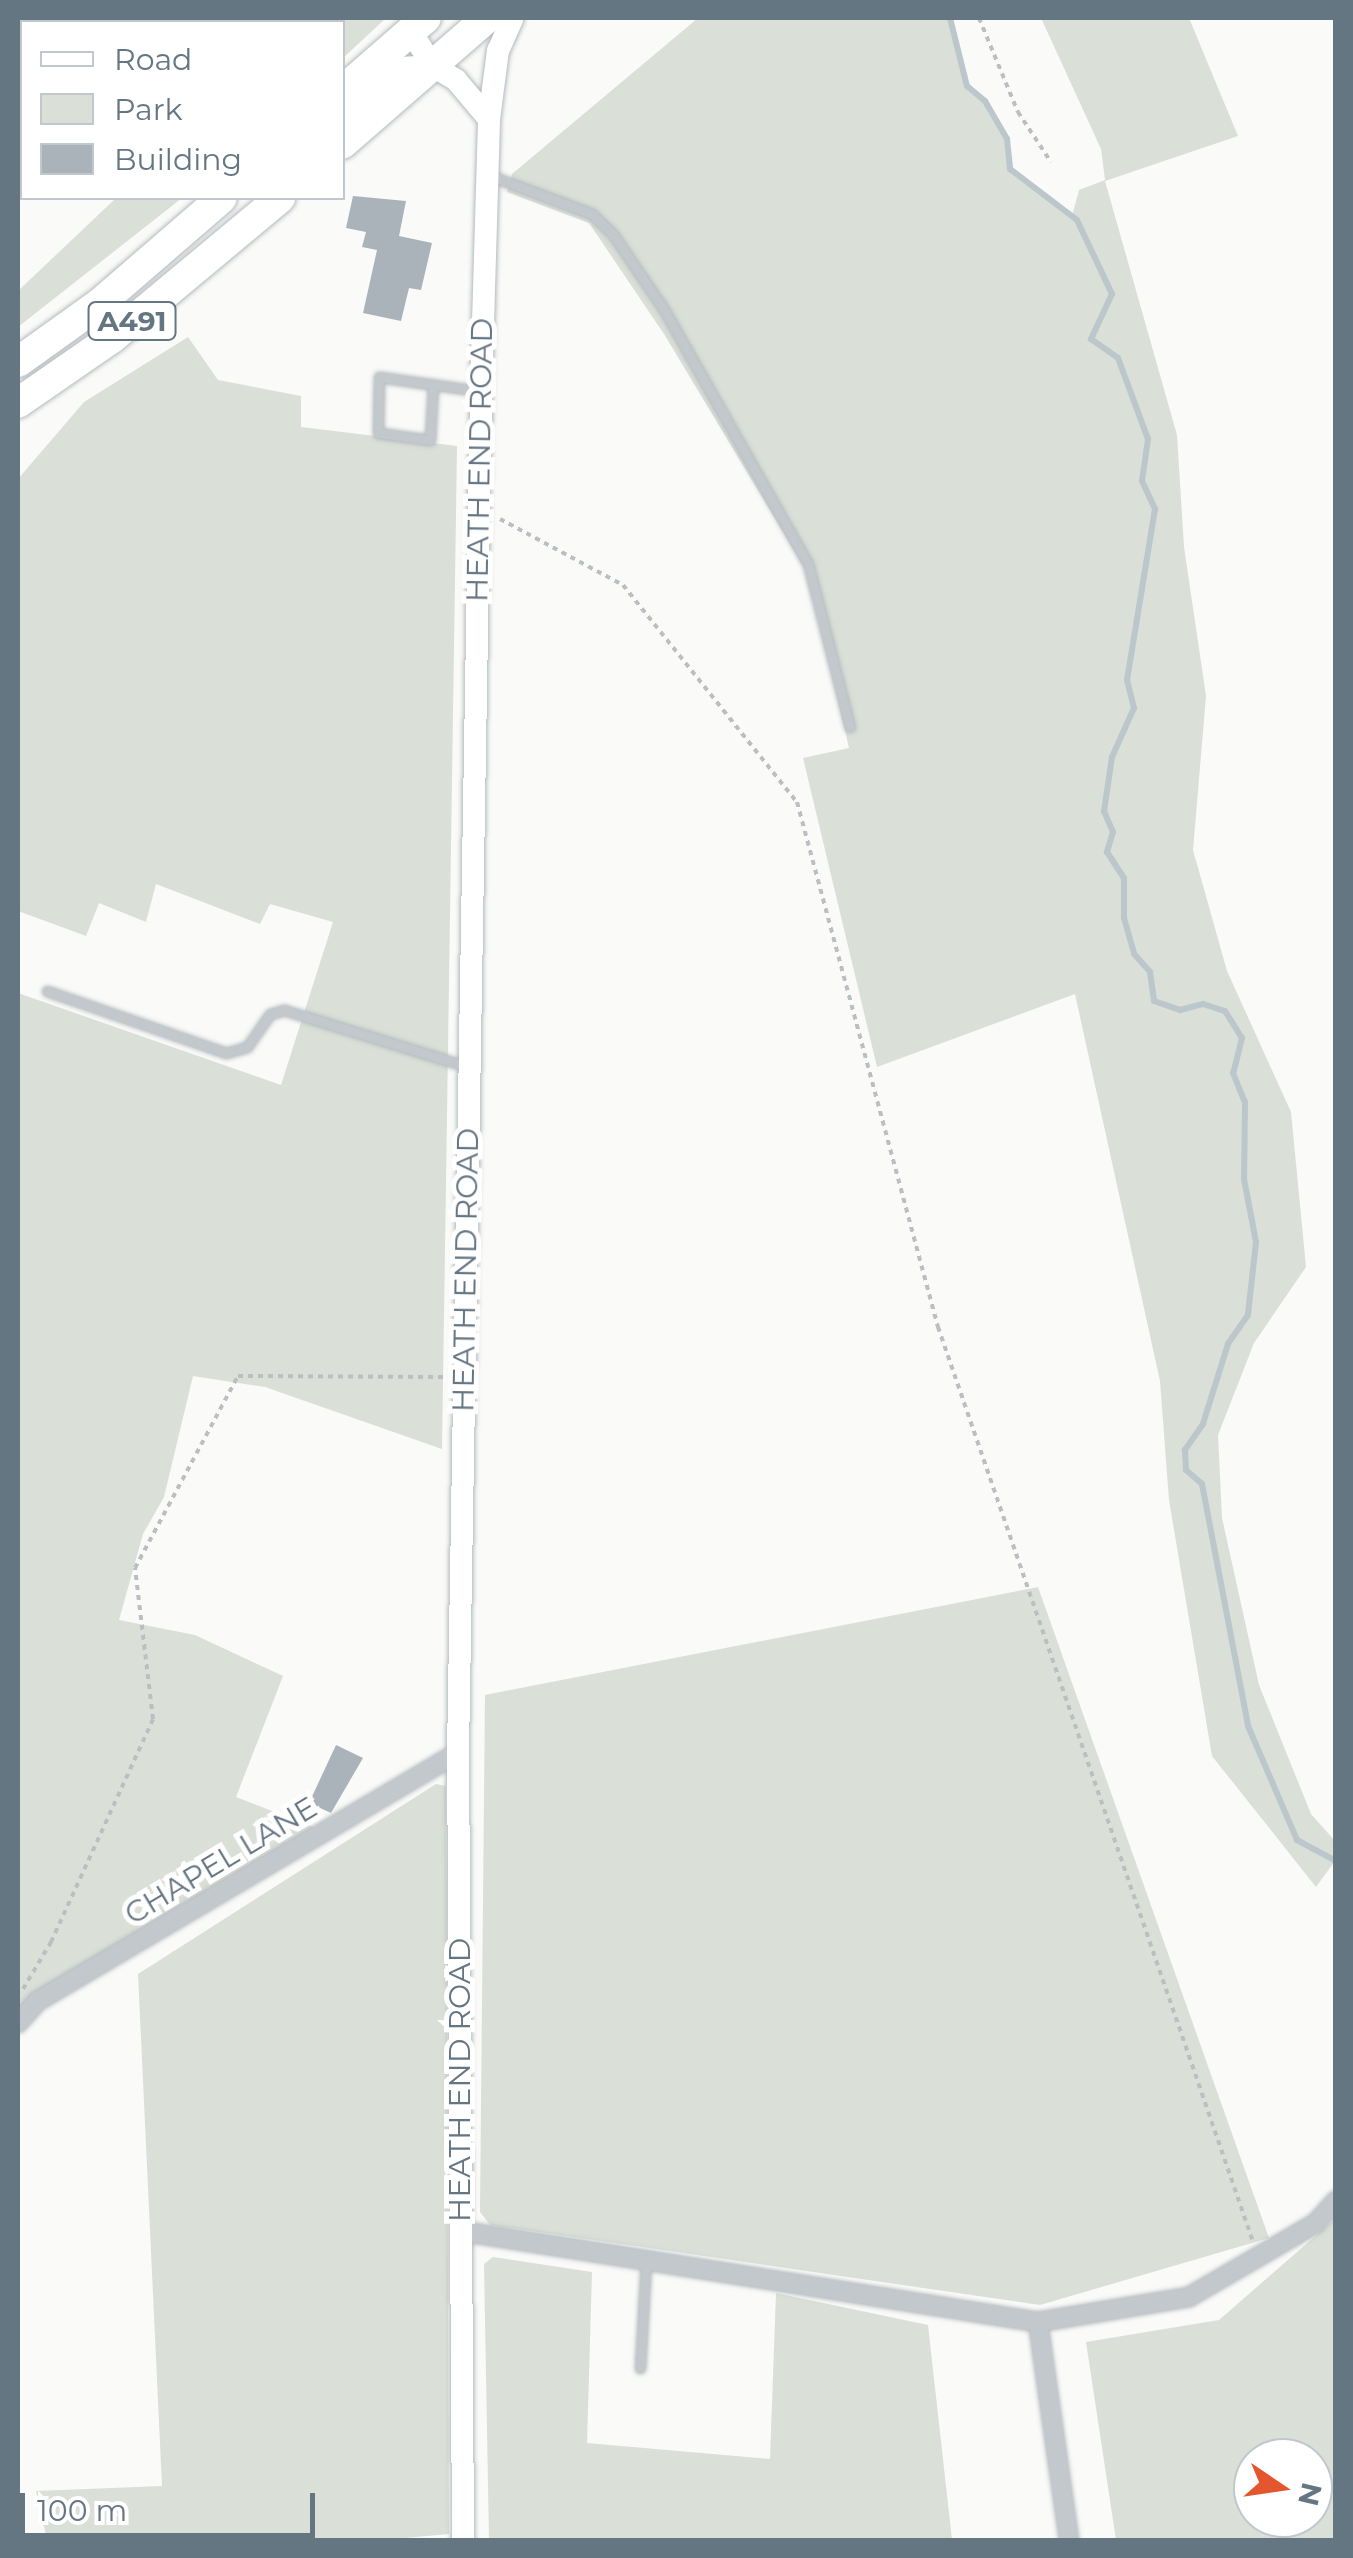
<!DOCTYPE html>
<style>
body{margin:0}
#map{position:relative;width:1353px;height:2558px;overflow:hidden;background:#fafaf8;font-family:Montserrat,sans-serif}
div>[style]{position:absolute}
.green>*{inset:0;background:#dadfd7}
.stream>*{height:6px;margin:-3px;padding:0 3px;transform-origin:3px;border-radius:3px;background:#bbc7cb}
.building>*{inset:0;background:#aab3b9}
.path>*{height:4px;margin-top:-2px;transform-origin:0;background:repeating-linear-gradient(90deg,#bbbfc2 0 5px,transparent 0 10px)}
.roads{filter:drop-shadow(0 0 2px #b3babf) drop-shadow(0 0 2px #b3babf)}
.lane>*{height:9px;margin:-4.5px;padding:0 4.5px;transform-origin:4.5px;border-radius:4.5px;background:#c3c8cc}
.street>*{height:18px;margin:-9px;padding:0 9px;transform-origin:9px;border-radius:9px;background:#c3c8cc}
.secondary>*{height:22px;margin:-11px;padding:0 11px;transform-origin:11px;border-radius:11px;background:#fff}
.highway>*{height:30px;margin:-15px;padding:0 15px;transform-origin:15px;border-radius:15px;background:#fff}
span{translate:-50% -50%;white-space:nowrap;text-align:center;line-height:1.15;-webkit-text-stroke:10px #fff;paint-order:stroke}
.shield-label span{padding:2px 8px;background:#fff;border:2px solid;border-radius:8px;-webkit-text-stroke-width:0}
.shield-label{font-size:28px;color:#657683;font-weight:700}
.street-label{font-size:30px;color:#657683}
.frame{position:absolute;inset:0;border:20px solid #657683;pointer-events:none}
.legend{position:absolute;left:20px;top:20px;width:325px;height:180px;box-sizing:border-box;background:#fff;border:2px solid #c1c8cd;margin:0;padding:12px 18px;list-style:none;font-size:30px;color:#657683}
.legend li{display:flex;align-items:center;gap:20px;height:50px}
.legend b{width:50px;border:2px solid #c1c8cd}
.north{position:absolute;left:1233px;top:2438px;width:100px;height:100px;box-sizing:border-box;background:#fff;border:2px solid #c1c8cd;border-radius:50%;rotate:103deg;font-size:28px;font-weight:700;line-height:40px;text-align:center;color:#657683}
.north::after{content:'';display:block;margin:auto;width:35px;height:45px;background:#e4572e;clip-path:polygon(50% 0,100% 100%,50% 72%,0 100%)}
.scale{position:absolute;left:20px;top:2493px;width:295px;height:45px;box-sizing:border-box;border:5px solid #657683;border-top:0;padding-left:12px;font-size:30px;line-height:35px;white-space:nowrap;color:#657683;-webkit-text-stroke:8px #fff;paint-order:stroke}
</style>
<div id="map">
<div class="green">
<div style="clip-path:polygon(290px 18px,386px 18px,343px 58px,342px 22px,285px 22px)"></div>
<div style="clip-path:polygon(698px 18px,950px 18px,967px 86px,985px 101px,1007px 139px,1010px 169px,1072px 216px,1079px 190px,1105px 180px,1101px 149px,1041px 18px,1189px 18px,1238px 136px,1105px 181px,1177px 435px,1184px 547px,1206px 696px,1193px 850px,1227px 971px,1291px 1112px,1306px 1267px,1254px 1343px,1218px 1435px,1222px 1518px,1259px 1685px,1311px 1814px,1335px 1841px,1335px 1861px,1316px 1887px,1212px 1756px,1169px 1500px,1160px 1381px,1075px 994px,877px 1067px,803px 758px,849px 748px,810px 577px,664px 334px,589px 223px,507px 192px,512px 174px)"></div>
<div style="clip-path:polygon(116px 198px,182px 198px,18px 327px,18px 291px)"></div>
<div style="clip-path:polygon(188px 337px,218px 380px,301px 396px,301px 427px,457px 446px,442px 1449px,265px 1387px,193px 1376px,164px 1497px,143px 1534px,119px 1620px,195px 1635px,283px 1676px,236px 1797px,316px 1828px,18px 2012px,18px 993px,281px 1085px,333px 922px,270px 904px,260px 924px,156px 884px,146px 922px,99px 903px,86px 936px,18px 911px,18px 479px,84px 402px)"></div>
<div style="clip-path:polygon(1038px 1587px,1269px 2238px,1040px 2305px,490px 2225px,480px 2212px,485px 1695px)"></div>
<div style="clip-path:polygon(436px 1784px,446px 1786px,449px 2534px,383px 2540px,47px 2540px,36px 2491px,162px 2486px,138px 1974px)"></div>
<div style="clip-path:polygon(evenodd,1335px 2219px,1335px 2540px,1116px 2540px,1086px 2342px,1219px 2320px,1335px 2219px,1253px 2458px,1313px 2458px,1313px 2518px,1253px 2518px,1253px 2458px)"></div>
<div style="clip-path:polygon(493px 2257px,592px 2272px,587px 2443px,770px 2459px,776px 2293px,928px 2325px,952px 2540px,489px 2540px,484px 2264px)"></div>
</div>
<div class="stream">
<div style="left:950px;top:18px;width:70px;rotate:76deg"></div>
<div style="left:967px;top:86px;width:23px;rotate:40deg"></div>
<div style="left:985px;top:101px;width:44px;rotate:59.9deg"></div>
<div style="left:1007px;top:139px;width:30px;rotate:84deg"></div>
<div style="left:1010px;top:169px;width:84px;rotate:37.3deg"></div>
<div style="left:1077px;top:220px;width:82px;rotate:64.7deg"></div>
<div style="left:1112px;top:294px;width:50px;rotate:115deg"></div>
<div style="left:1091px;top:339px;width:33px;rotate:35deg"></div>
<div style="left:1118px;top:358px;width:86px;rotate:69.7deg"></div>
<div style="left:1148px;top:439px;width:42px;rotate:98.1deg"></div>
<div style="left:1142px;top:481px;width:31px;rotate:65deg"></div>
<div style="left:1155px;top:509px;width:173px;rotate:99.3deg"></div>
<div style="left:1127px;top:680px;width:29px;rotate:76deg"></div>
<div style="left:1134px;top:708px;width:54px;rotate:114.2deg"></div>
<div style="left:1112px;top:757px;width:55px;rotate:98.4deg"></div>
<div style="left:1104px;top:811px;width:23px;rotate:67deg"></div>
<div style="left:1113px;top:832px;width:21px;rotate:107deg"></div>
<div style="left:1107px;top:852px;width:31px;rotate:57deg"></div>
<div style="left:1124px;top:878px;width:40px;rotate:90deg"></div>
<div style="left:1124px;top:918px;width:37px;rotate:74deg"></div>
<div style="left:1134px;top:954px;width:24px;rotate:48deg"></div>
<div style="left:1150px;top:972px;width:29px;rotate:82deg"></div>
<div style="left:1154px;top:1001px;width:28px;rotate:19deg"></div>
<div style="left:1180px;top:1010px;width:24px;rotate:-15deg"></div>
<div style="left:1203px;top:1004px;width:23px;rotate:18deg"></div>
<div style="left:1225px;top:1011px;width:32px;rotate:58deg"></div>
<div style="left:1242px;top:1038px;width:36px;rotate:104deg"></div>
<div style="left:1233px;top:1073px;width:31px;rotate:68deg"></div>
<div style="left:1245px;top:1102px;width:77px;rotate:90.7deg"></div>
<div style="left:1244px;top:1179px;width:64px;rotate:79.2deg"></div>
<div style="left:1256px;top:1242px;width:73px;rotate:96.3deg"></div>
<div style="left:1248px;top:1315px;width:35px;rotate:125deg"></div>
<div style="left:1228px;top:1344px;width:84px;rotate:107.4deg"></div>
<div style="left:1203px;top:1424px;width:32px;rotate:125deg"></div>
<div style="left:1185px;top:1450px;width:20px;rotate:87deg"></div>
<div style="left:1186px;top:1470px;width:21px;rotate:41deg"></div>
<div style="left:1202px;top:1484px;width:246px;rotate:79.2deg"></div>
<div style="left:1248px;top:1726px;width:124px;rotate:66.7deg"></div>
<div style="left:1297px;top:1840px;width:44px;rotate:28.3deg"></div>
</div>
<div class="building">
<div style="clip-path:polygon(353px 196px,406px 201px,399px 236px,432px 243px,421px 290px,409px 288px,401px 321px,363px 313px,377px 250px,362px 247px,366px 232px,346px 228px)"></div>
<div style="clip-path:polygon(336px 1745px,363px 1758px,331px 1813px,309px 1803px)"></div>
</div>
<div class="path">
<div style="left:979px;top:18px;width:102px;rotate:67.5deg"></div>
<div style="left:1018px;top:112px;width:60px;rotate:56.6deg"></div>
<div style="left:500px;top:519px;width:140px;rotate:28.2deg"></div>
<div style="left:623px;top:585px;width:278px;rotate:51.3deg"></div>
<div style="left:797px;top:802px;width:544px;rotate:74.97deg"></div>
<div style="left:938px;top:1327px;width:965px;rotate:71deg"></div>
<div style="left:23px;top:1989px;width:55px;rotate:-59.2deg"></div>
<div style="left:51px;top:1942px;width:245px;rotate:-65.4deg"></div>
<div style="left:153px;top:1719px;width:152px;rotate:-96.8deg"></div>
<div style="left:135px;top:1568px;width:218px;rotate:-61.8deg"></div>
<div style="left:238px;top:1376px;width:206px;rotate:0.3deg"></div>
</div>
<div class="roads">
<div class="lane">
<div style="left:491px;top:176px;width:108px;rotate:20.6deg"></div>
<div style="left:592px;top:214px;width:28px;rotate:44deg"></div>
<div style="left:612px;top:233px;width:91px;rotate:55.8deg"></div>
<div style="left:663px;top:308px;width:294px;rotate:60.5deg"></div>
<div style="left:808px;top:564px;width:168px;rotate:75.6deg"></div>
<div style="left:433px;top:385px;width:55px;rotate:93.1deg"></div>
<div style="left:430px;top:440px;width:52px;rotate:-172.3deg"></div>
<div style="left:378px;top:433px;width:56px;rotate:-89deg"></div>
<div style="left:379px;top:377px;width:100px;rotate:8deg"></div>
<div style="left:47px;top:991px;width:189px;rotate:19.1deg"></div>
<div style="left:226px;top:1053px;width:22px;rotate:-16deg"></div>
<div style="left:247px;top:1047px;width:40px;rotate:-55.1deg"></div>
<div style="left:270px;top:1014px;width:15px;rotate:-16deg"></div>
<div style="left:284px;top:1010px;width:193px;rotate:17.2deg"></div>
<div style="left:640px;top:2368px;width:108px;rotate:-86.8deg"></div>
</div>
<div class="street">
<div style="left:18px;top:2023px;width:30px;rotate:-48deg"></div>
<div style="left:38px;top:2001px;width:488px;rotate:-30.6deg"></div>
<div style="left:460px;top:2231px;width:585px;rotate:8.95deg"></div>
<div style="left:1038px;top:2322px;width:153px;rotate:-9.4deg"></div>
<div style="left:1189px;top:2297px;width:147px;rotate:-30.2deg"></div>
<div style="left:1316px;top:2223px;width:30px;rotate:-48deg"></div>
<div style="left:1038px;top:2322px;width:220px;rotate:81.9deg"></div>
</div>
<div class="secondary">
<div style="left:411px;top:32px;width:40px;rotate:57.1deg"></div>
<div style="left:433px;top:66px;width:27px;rotate:31deg"></div>
<div style="left:456px;top:80px;width:51px;rotate:49.8deg"></div>
<div style="left:342px;top:116px;width:75px;rotate:-39.6deg"></div>
<div style="left:400px;top:68px;width:33px;rotate:-3deg"></div>
<div style="left:463px;top:2540px;width:787px;rotate:-90.36deg"></div>
<div style="left:458px;top:1753px;width:1362px;rotate:-89.03deg"></div>
<div style="left:481px;top:391px;width:272px;rotate:-88.3deg"></div>
<div style="left:489px;top:119px;width:69px;rotate:-82.5deg"></div>
<div style="left:498px;top:51px;width:36px;rotate:-66deg"></div>
</div>
<div class="highway">
<div style="left:342px;top:91px;width:111px;rotate:-41deg"></div>
<div style="left:342px;top:144px;width:192px;rotate:-41deg"></div>
<div style="left:18px;top:362px;width:100px;rotate:-35.6deg"></div>
<div style="left:99px;top:304px;width:162px;rotate:-40.8deg"></div>
<div style="left:18px;top:403px;width:114px;rotate:-34.7deg"></div>
<div style="left:112px;top:338px;width:219px;rotate:-39.8deg"></div>
</div>
</div>
<div class="shield-label">
<span style="left:132px;top:321px">A491</span>
</div>
<div class="street-label">
<span style="left:480px;top:460px;rotate:-89deg">HEATH END ROAD</span>
<span style="left:466px;top:1270px;rotate:-89deg">HEATH END ROAD</span>
<span style="left:221px;top:1861px;rotate:-31deg">CHAPEL LANE</span>
<span style="left:460px;top:2080px;rotate:-90deg">HEATH END ROAD</span>
</div>
<div class="frame"></div>
<ul class="legend">
<li><b style="height:12px;background:#fff"></b>Road</li>
<li><b style="height:28px;background:#dadfd7"></b>Park</li>
<li><b style="height:28px;background:#aab3b9"></b>Building</li>
</ul>
<div class="north">N</div>
<div class="scale">100 m</div>
</div>
